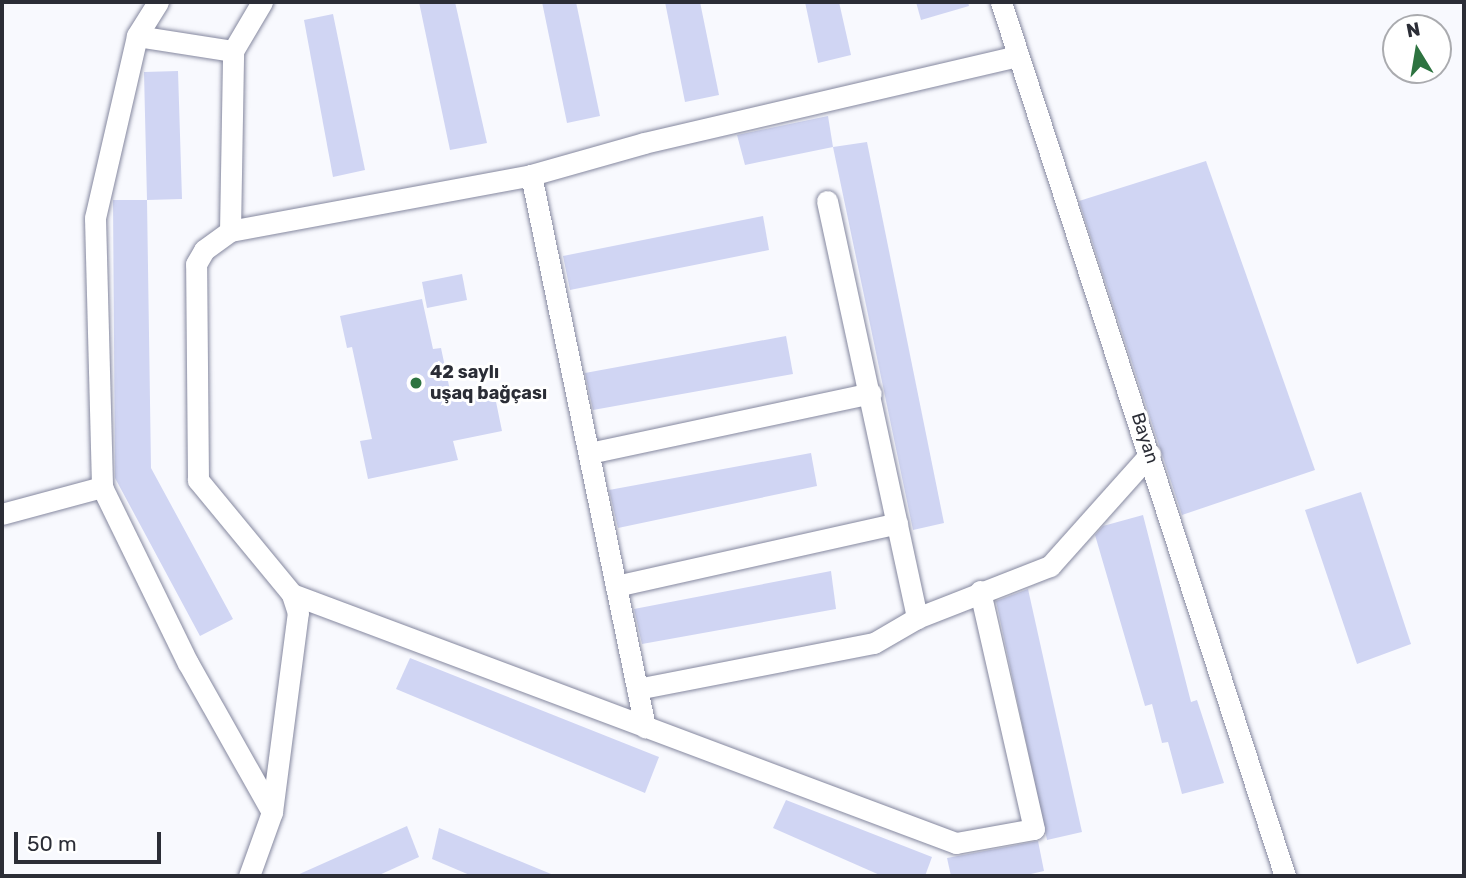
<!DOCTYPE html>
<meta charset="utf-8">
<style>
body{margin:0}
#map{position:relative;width:1466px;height:878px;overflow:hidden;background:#f8f9fe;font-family:Rubik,sans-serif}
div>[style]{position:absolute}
.building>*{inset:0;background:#d0d5f3}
.roads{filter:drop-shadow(0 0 2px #85889f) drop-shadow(0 0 2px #85889f)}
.minor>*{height:21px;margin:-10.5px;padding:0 10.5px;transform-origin:10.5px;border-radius:10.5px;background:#fff}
.dots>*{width:19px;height:19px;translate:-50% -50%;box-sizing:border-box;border:4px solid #fff;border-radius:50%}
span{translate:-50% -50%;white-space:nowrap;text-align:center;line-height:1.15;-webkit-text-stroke:6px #fff;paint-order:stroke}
.poi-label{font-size:18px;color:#2b2d36;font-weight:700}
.left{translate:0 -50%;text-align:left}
.street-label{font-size:18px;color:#2b2d36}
.frame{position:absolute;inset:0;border:4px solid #2b2d36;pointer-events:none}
.north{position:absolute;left:1382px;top:14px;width:70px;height:70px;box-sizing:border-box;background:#fff;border:2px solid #aaabaf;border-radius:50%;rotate:349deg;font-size:19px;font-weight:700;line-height:28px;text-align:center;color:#2b2d36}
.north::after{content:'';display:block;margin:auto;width:24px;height:32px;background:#2d7340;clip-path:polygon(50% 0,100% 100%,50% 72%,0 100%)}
.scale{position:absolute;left:14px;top:832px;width:147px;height:32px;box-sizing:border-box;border:4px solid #2b2d36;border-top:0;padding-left:9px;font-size:21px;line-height:24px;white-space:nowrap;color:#2b2d36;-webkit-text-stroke:5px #fff;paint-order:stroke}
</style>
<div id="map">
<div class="building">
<div style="clip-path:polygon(419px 2px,455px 2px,487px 143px,450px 150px)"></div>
<div style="clip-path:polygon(542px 2px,576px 2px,600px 116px,567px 123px)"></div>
<div style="clip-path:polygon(665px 2px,700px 2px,719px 95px,685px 102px)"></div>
<div style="clip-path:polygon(805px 2px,839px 2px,851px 55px,818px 63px)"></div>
<div style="clip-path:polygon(916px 2px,968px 2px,969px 6px,921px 20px)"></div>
<div style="clip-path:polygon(333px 14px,365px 170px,333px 177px,304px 20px)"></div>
<div style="clip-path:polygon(178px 71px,182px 199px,147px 200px,151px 468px,233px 619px,200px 636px,115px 478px,113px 200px,147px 200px,144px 72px)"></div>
<div style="clip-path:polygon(828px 116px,833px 147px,745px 165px,737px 135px)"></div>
<div style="clip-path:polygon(867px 142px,944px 523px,913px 530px,833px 147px)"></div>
<div style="clip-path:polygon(1206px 161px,1315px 470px,1182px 515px,1079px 201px)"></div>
<div style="clip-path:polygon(763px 216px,769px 250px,570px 290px,563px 256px)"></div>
<div style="clip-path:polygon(462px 274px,467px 300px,427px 308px,422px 282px)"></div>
<div style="clip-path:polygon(422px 299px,433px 349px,441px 348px,452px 400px,494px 392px,502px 431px,453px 441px,458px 460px,368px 479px,360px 441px,372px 439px,352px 347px,347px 348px,340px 316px)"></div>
<div style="clip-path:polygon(786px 336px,793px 374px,593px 410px,585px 373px)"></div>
<div style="clip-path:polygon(811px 453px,817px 486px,618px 528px,609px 490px)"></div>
<div style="clip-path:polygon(1361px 492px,1411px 644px,1357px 664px,1305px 510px)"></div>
<div style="clip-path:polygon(1143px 515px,1191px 702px,1197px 700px,1224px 783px,1182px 794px,1168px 742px,1162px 743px,1152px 704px,1145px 706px,1095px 535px,1103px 526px)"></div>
<div style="clip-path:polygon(831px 571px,836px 609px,642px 644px,634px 609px)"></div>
<div style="clip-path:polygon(1028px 589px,1082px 832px,1047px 840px,996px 601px)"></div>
<div style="clip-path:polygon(410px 658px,659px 757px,645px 793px,396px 689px)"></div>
<div style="clip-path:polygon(786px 800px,932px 857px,925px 876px,882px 876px,773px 828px)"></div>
<div style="clip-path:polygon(407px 826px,419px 857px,377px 876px,295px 876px)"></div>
<div style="clip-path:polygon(439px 828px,556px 876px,472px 876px,432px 859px)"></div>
<div style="clip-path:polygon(1038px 841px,1044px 871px,1022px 876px,951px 876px,947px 858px)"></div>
</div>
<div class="roads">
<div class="minor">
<div style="left:158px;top:2px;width:40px;rotate:122deg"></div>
<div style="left:137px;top:36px;width:187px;rotate:103deg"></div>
<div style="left:95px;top:218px;width:269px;rotate:88.5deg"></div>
<div style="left:102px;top:487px;width:196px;rotate:64deg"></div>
<div style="left:188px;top:663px;width:171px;rotate:60.6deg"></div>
<div style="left:1001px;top:2px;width:919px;rotate:72deg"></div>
<div style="left:137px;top:36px;width:97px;rotate:8.9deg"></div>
<div style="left:531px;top:175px;width:564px;rotate:78.33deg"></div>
<div style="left:827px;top:201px;width:427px;rotate:77.8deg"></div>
<div style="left:917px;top:618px;width:143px;rotate:-21.4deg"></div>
<div style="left:1050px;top:566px;width:150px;rotate:-48.2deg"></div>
<div style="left:230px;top:231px;width:180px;rotate:-89deg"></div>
<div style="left:233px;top:51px;width:57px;rotate:-59.4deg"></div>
<div style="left:589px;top:453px;width:288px;rotate:-12deg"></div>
<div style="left:2px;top:514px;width:104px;rotate:-15.1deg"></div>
<div style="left:616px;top:586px;width:288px;rotate:-12.6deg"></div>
<div style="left:292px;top:594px;width:709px;rotate:20.56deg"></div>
<div style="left:956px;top:843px;width:79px;rotate:-10.2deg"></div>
<div style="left:1034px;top:829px;width:244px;rotate:-102.8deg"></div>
<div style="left:637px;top:689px;width:241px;rotate:-11deg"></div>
<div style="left:874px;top:643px;width:50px;rotate:-30.2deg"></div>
<div style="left:249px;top:876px;width:68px;rotate:-70.2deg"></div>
<div style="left:272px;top:812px;width:201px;rotate:-82.6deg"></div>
<div style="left:298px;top:613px;width:20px;rotate:-108deg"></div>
<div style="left:292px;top:594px;width:148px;rotate:-129.5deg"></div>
<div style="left:198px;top:480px;width:216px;rotate:-90.5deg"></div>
<div style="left:196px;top:264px;width:16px;rotate:-60deg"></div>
<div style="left:204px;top:250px;width:32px;rotate:-36deg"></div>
<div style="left:230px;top:231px;width:306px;rotate:-10.5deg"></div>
<div style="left:531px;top:175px;width:117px;rotate:-15.8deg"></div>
<div style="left:644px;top:143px;width:384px;rotate:-13.1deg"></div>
</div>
</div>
<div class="dots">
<div style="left:416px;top:383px;background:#2d7340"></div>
</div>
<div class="poi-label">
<span class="left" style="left:430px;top:383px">42 saylı<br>uşaq bağçası</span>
</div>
<div class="street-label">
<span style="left:1145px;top:438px;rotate:72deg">Bayan</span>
</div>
<div class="frame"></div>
<div class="north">N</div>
<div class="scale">50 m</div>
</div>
